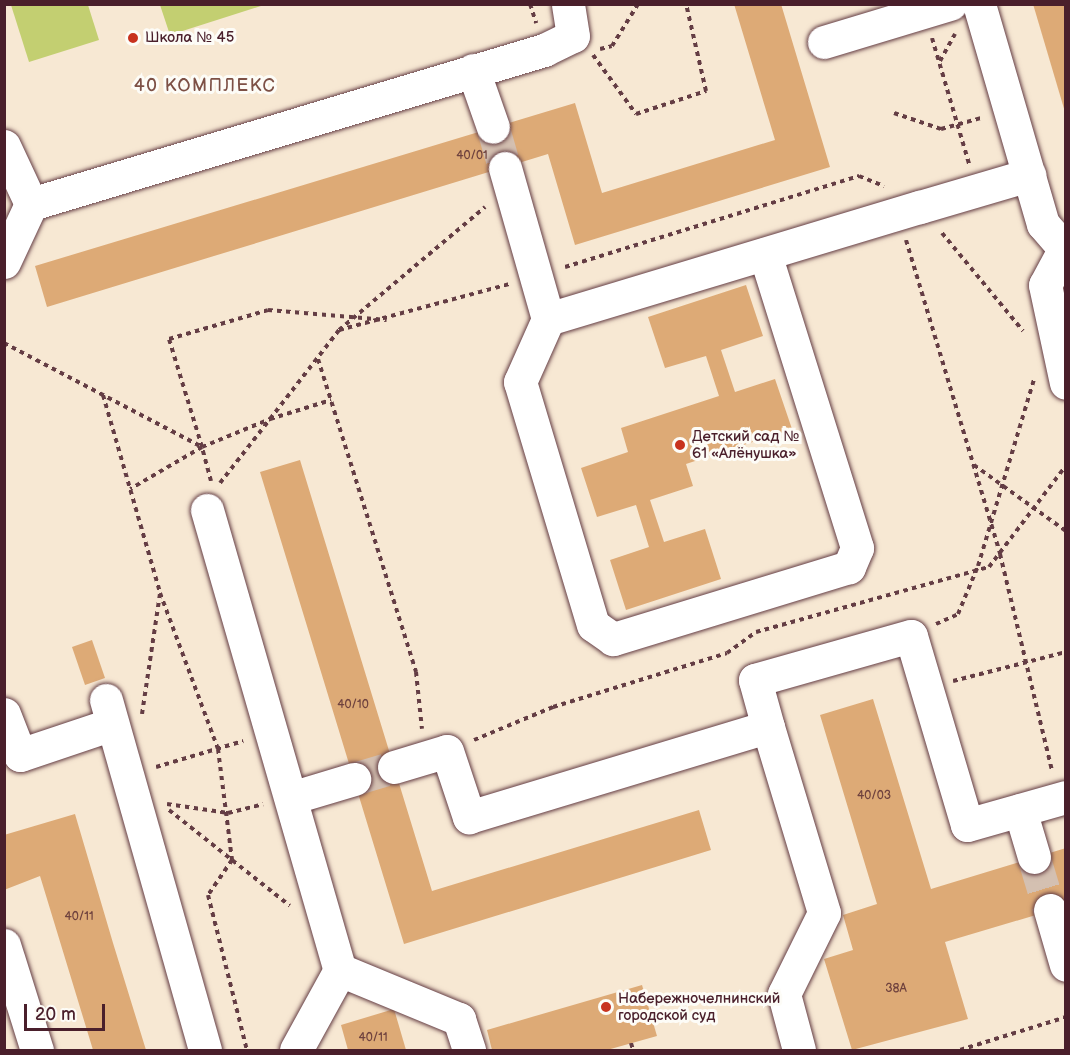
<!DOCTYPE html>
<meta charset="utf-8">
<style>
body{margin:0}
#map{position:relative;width:1070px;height:1055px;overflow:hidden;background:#f7e8d3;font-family:"Balsamiq Sans",sans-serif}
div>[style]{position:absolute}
.green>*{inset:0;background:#c3cf71}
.building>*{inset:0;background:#ddaa76}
.minor-tunnel>*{height:33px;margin-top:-16.5px;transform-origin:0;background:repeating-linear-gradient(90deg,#d4c0b1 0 33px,transparent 0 49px)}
.path>*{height:4px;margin-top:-2px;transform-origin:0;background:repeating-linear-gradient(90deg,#643d44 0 4.5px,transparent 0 9px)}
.roads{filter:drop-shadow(0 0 2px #643d44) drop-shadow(0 0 2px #643d44)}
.minor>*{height:33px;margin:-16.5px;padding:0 16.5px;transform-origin:16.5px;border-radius:16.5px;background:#fff}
.dots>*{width:16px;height:16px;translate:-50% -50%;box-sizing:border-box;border:3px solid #fdfcf7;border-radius:50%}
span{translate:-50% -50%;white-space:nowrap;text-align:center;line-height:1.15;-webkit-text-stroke:6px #fdfcf7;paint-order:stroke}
.number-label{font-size:12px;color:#6f423e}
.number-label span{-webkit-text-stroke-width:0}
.poi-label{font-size:15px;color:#4a1f2b}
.left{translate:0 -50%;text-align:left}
.quarter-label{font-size:18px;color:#7d5045;letter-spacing:1.5px}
.frame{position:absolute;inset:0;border:6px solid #4a1f2b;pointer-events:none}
.scale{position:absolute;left:24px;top:1004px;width:81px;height:27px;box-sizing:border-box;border:3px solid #4a1f2b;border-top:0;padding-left:8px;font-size:18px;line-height:21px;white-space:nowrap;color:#4a1f2b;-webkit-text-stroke:4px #fdfcf7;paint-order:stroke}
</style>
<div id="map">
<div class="green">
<div style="clip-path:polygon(11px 5px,88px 5px,99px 40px,29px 62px)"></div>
<div style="clip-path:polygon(160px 5px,160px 4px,264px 5px,170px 35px)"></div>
</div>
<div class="building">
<div style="clip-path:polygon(734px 4px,781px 4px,830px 167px,575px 245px,548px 154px,47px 307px,35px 266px,575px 103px,602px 193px,775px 140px)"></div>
<div style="clip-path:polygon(1033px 4px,1066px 4px,1066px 112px,1065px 112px)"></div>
<div style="clip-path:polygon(746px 285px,763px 336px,721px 350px,735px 392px,775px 379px,792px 429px,686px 464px,693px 486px,650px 500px,664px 542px,705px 529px,721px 579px,626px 610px,610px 560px,649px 547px,636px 505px,597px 517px,581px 468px,628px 452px,621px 428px,719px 396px,706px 356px,665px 368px,648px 317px)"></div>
<div style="clip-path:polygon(300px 460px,432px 891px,699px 810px,711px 850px,404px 944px,260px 472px)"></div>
<div style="clip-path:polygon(92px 640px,105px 678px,85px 685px,72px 647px)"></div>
<div style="clip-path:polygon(873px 699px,931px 889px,1066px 848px,1066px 906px,945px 942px,968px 1019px,852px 1050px,824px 959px,853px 950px,843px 915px,877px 904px,820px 715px)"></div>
<div style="clip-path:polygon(75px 814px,113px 943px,146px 1050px,93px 1050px,40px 876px,4px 890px,4px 835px)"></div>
<div style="clip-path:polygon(642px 985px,657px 1036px,607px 1050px,492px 1050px,487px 1030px)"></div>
<div style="clip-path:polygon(394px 1009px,406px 1050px,348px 1050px,341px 1025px)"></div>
</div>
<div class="minor-tunnel">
<div style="left:493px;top:127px;width:43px;rotate:73.7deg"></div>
<div style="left:354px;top:779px;width:42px;rotate:-16.7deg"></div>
<div style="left:1034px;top:857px;width:55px;rotate:73.2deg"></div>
</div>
<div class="path">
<div style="left:530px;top:4px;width:20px;rotate:72deg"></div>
<div style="left:932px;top:38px;width:131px;rotate:73.6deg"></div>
<div style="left:600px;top:49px;width:12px;rotate:-14deg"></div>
<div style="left:612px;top:46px;width:49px;rotate:-58.2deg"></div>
<div style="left:593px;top:55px;width:73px;rotate:53.9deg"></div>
<div style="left:636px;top:114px;width:74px;rotate:-18.2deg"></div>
<div style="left:706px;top:91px;width:89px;rotate:-102.9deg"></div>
<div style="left:940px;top:61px;width:31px;rotate:-61deg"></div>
<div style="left:894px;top:113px;width:50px;rotate:18.8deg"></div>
<div style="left:941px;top:129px;width:41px;rotate:-15.4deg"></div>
<div style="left:942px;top:233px;width:127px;rotate:50.4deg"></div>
<div style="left:906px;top:240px;width:328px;rotate:73.3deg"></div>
<div style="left:1000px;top:554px;width:223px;rotate:76.5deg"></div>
<div style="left:565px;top:267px;width:308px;rotate:-17.2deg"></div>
<div style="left:859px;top:176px;width:27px;rotate:22deg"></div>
<div style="left:339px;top:330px;width:176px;rotate:-15.1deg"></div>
<div style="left:4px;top:343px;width:224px;rotate:27.7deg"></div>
<div style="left:202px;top:447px;width:83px;rotate:149.7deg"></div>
<div style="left:318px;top:359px;width:328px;rotate:72.6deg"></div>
<div style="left:416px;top:672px;width:57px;rotate:84deg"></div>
<div style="left:103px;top:395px;width:206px;rotate:73.9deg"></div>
<div style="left:160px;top:593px;width:166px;rotate:69.6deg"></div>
<div style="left:218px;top:749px;width:112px;rotate:82.8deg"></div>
<div style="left:232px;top:860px;width:42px;rotate:124.4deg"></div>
<div style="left:208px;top:895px;width:160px;rotate:75.9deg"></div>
<div style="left:202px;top:447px;width:113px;rotate:-107deg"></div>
<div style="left:169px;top:339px;width:103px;rotate:-16.3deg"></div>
<div style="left:268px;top:310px;width:119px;rotate:4.8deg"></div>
<div style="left:974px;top:465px;width:113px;rotate:35.7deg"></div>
<div style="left:211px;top:481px;width:35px;rotate:-105deg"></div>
<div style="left:202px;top:447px;width:74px;rotate:-22.4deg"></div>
<div style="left:270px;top:419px;width:113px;rotate:-52.2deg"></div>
<div style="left:339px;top:330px;width:191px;rotate:-40.1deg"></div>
<div style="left:220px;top:483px;width:81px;rotate:-52deg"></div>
<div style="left:270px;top:419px;width:64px;rotate:-17.3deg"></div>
<div style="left:936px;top:624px;width:24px;rotate:-24deg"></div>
<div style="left:958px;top:614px;width:52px;rotate:-67.4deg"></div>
<div style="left:978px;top:566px;width:195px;rotate:-73.3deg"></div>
<div style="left:953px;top:681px;width:117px;rotate:-14.4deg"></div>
<div style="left:142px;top:714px;width:122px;rotate:-81.5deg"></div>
<div style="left:474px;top:740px;width:86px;rotate:-22.7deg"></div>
<div style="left:553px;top:707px;width:182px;rotate:-17.2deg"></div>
<div style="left:727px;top:653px;width:36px;rotate:-36deg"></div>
<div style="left:756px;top:632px;width:242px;rotate:-15.6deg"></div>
<div style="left:989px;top:567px;width:126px;rotate:-52.8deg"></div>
<div style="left:156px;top:767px;width:91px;rotate:-16.6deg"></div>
<div style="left:167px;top:804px;width:62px;rotate:8.4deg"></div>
<div style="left:228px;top:813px;width:36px;rotate:-14deg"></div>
<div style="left:169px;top:810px;width:154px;rotate:38.4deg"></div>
<div style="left:631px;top:1043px;width:7px;rotate:74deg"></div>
<div style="left:960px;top:1050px;width:111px;rotate:-17.3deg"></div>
</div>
<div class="roads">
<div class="minor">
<div style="left:979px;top:4px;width:229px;rotate:73.8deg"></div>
<div style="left:1043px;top:224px;width:30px;rotate:49deg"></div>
<div style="left:824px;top:42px;width:132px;rotate:-16.8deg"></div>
<div style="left:473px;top:70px;width:60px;rotate:70.7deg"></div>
<div style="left:4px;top:146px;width:64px;rotate:65deg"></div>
<div style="left:505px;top:168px;width:157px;rotate:74.1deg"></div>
<div style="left:1066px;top:246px;width:44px;rotate:118.3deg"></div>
<div style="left:1045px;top:285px;width:100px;rotate:77.9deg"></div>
<div style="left:765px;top:254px;width:308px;rotate:72.6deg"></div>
<div style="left:857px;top:548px;width:21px;rotate:113deg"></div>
<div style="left:849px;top:567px;width:247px;rotate:163deg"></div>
<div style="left:613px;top:639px;width:24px;rotate:-145deg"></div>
<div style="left:593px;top:625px;width:254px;rotate:-106.7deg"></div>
<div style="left:520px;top:382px;width:69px;rotate:-66deg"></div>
<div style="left:548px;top:319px;width:388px;rotate:-16.8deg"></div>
<div style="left:920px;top:207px;width:114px;rotate:-16.4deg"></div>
<div style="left:4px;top:262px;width:64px;rotate:-65deg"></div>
<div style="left:31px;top:204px;width:536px;rotate:-16.71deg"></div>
<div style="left:544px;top:50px;width:32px;rotate:-26deg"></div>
<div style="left:573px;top:36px;width:32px;rotate:-99deg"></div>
<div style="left:207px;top:510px;width:479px;rotate:73.9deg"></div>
<div style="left:340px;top:970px;width:129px;rotate:22.4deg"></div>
<div style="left:459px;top:1019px;width:33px;rotate:72deg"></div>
<div style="left:106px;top:700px;width:364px;rotate:74.2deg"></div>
<div style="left:4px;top:714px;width:44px;rotate:68.7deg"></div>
<div style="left:20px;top:755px;width:97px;rotate:-18.6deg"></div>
<div style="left:768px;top:727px;width:194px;rotate:73.2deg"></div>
<div style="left:824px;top:913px;width:90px;rotate:116.3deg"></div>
<div style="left:784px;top:994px;width:58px;rotate:75deg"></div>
<div style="left:394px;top:767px;width:55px;rotate:-16.8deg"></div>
<div style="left:447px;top:751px;width:70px;rotate:71.6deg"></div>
<div style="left:469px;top:817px;width:312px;rotate:-16.8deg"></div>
<div style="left:768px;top:727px;width:49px;rotate:-105.5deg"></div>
<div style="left:755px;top:680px;width:162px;rotate:-15.8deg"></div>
<div style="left:911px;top:636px;width:197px;rotate:73.5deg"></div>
<div style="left:967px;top:825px;width:103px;rotate:-15.8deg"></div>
<div style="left:294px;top:797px;width:63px;rotate:-16.7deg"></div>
<div style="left:1020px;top:810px;width:49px;rotate:73.4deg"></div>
<div style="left:1050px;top:910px;width:57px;rotate:73.8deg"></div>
<div style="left:4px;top:945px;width:110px;rotate:72.6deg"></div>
<div style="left:296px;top:1050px;width:91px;rotate:-61.2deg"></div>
</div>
</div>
<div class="dots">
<div style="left:133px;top:38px;background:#c8321e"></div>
<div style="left:680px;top:445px;background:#c8321e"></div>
<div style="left:606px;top:1007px;background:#c8321e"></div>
</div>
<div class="number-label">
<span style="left:472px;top:156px">40/01</span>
<span style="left:353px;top:705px">40/10</span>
<span style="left:874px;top:796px">40/03</span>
<span style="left:79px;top:917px">40/11</span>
<span style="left:896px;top:989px">38А</span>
<span style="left:373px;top:1038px">40/11</span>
</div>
<div class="poi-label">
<span class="left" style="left:145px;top:38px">Школа № 45</span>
<span class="left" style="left:692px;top:445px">Детский сад №<br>61 «Алёнушка»</span>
<span class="left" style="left:618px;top:1007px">Набережночелнинский<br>городской суд</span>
</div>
<div class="quarter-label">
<span style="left:205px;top:86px">40 КОМПЛЕКС</span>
</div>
<div class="frame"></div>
<div class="scale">20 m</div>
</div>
